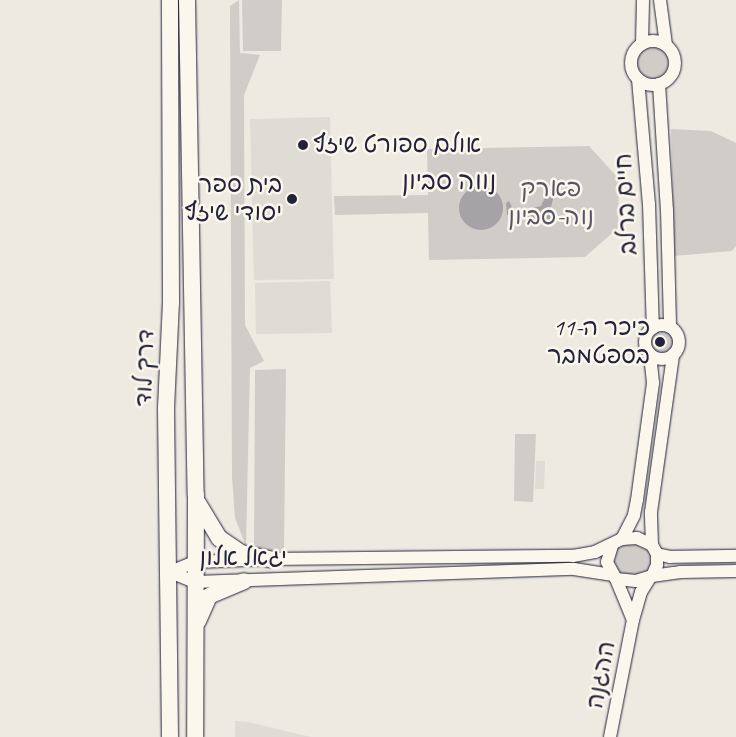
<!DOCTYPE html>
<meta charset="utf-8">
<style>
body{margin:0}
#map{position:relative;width:736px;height:737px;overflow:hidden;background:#eeeae2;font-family:Caveat,"Playpen Sans Hebrew",sans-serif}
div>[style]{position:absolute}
.built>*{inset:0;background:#dfdbd5}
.green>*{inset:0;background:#d0cdc9}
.round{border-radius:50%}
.water>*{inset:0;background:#a6a3a7}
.roads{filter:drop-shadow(0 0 1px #22223b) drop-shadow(0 0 1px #22223b)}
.tertiary>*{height:12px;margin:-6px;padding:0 6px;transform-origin:6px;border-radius:6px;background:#fbf7ec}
.tertiary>.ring{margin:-6px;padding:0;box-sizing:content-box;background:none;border:12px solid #fbf7ec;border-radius:50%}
.primary>*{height:16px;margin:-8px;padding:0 8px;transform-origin:8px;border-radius:8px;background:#fbf7ec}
.dots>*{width:14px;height:14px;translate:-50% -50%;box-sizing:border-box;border:2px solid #fbf7ec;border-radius:50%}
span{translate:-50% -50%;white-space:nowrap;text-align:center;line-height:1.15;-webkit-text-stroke:5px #fbf7ec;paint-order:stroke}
.poi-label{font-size:24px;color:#22223b}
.left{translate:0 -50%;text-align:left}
.right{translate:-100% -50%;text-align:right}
.park-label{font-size:24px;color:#565566}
.street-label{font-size:24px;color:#22223b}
.neighbourhood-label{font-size:25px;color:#22223b}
</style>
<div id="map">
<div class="built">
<div style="clip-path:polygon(330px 117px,334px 279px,254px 280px,250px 119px)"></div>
<div style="clip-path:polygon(330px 281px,332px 333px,256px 334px,255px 283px)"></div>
<div style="clip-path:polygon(536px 461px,545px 461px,544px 489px,535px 489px)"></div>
<div style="clip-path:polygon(235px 721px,248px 722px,311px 737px,235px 737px)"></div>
</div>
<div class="green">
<div style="clip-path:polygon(239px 0,240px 53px,260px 55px,244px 95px,245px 325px,264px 361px,250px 368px,246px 546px,235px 518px,232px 477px,230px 6px)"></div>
<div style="clip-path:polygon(242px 0,282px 0,281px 51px,243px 51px)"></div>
<div class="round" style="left:632px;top:42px;width:42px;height:42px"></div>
<div style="clip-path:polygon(671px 129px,711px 131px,736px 143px,736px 246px,732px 251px,674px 256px)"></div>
<div style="clip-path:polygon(589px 146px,619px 179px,618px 228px,585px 257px,429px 260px,428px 213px,335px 215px,334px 196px,428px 195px,427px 149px)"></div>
<div class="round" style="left:646px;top:326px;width:32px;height:32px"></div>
<div style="clip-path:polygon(286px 369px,284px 552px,254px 552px,255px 370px)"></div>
<div style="clip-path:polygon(515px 434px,536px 434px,533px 502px,514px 501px)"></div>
<div style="clip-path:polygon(618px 542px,651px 545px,651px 575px,612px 574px,612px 546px)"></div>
</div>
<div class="water">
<div class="round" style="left:459px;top:186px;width:44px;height:44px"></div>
<div style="clip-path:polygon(547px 193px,554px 196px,549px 214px,555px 224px,545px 225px,524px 215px,507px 215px,506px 203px,509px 201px,513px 209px,519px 211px,541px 206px)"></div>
</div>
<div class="roads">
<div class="tertiary">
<div style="left:660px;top:0;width:45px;rotate:82.4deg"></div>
<div class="ring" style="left:631px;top:41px;width:32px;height:32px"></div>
<div style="left:642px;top:44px;width:44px;rotate:-88.7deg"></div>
<div style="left:638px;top:79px;width:125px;rotate:85deg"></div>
<div style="left:649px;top:204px;width:124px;rotate:88.2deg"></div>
<div style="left:659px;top:84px;width:126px;rotate:86.4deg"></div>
<div style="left:667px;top:210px;width:117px;rotate:88.5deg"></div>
<div class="ring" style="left:645px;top:325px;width:22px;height:22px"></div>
<div style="left:622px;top:539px;width:27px;rotate:-63deg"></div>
<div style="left:634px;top:515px;width:15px;rotate:-79deg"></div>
<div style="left:637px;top:500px;width:118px;rotate:-82.2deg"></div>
<div style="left:653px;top:383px;width:29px;rotate:-96deg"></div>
<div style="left:652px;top:545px;width:33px;rotate:-92deg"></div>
<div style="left:651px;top:512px;width:159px;rotate:-82deg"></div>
<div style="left:657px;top:554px;width:13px;rotate:13deg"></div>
<div style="left:670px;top:557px;width:66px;rotate:-0.9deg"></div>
<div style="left:170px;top:572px;width:27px;rotate:-22deg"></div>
<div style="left:195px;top:562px;width:75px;rotate:-2.3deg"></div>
<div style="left:270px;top:559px;width:303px;rotate:-0.6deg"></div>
<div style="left:573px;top:556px;width:22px;rotate:-10deg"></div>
<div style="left:595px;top:552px;width:30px;rotate:-26deg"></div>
<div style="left:622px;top:539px;width:15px;rotate:-4deg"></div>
<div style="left:637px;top:538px;width:17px;rotate:25deg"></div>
<div style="left:652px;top:545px;width:10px;rotate:61deg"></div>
<div style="left:657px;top:554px;width:11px;rotate:90deg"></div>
<div style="left:657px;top:565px;width:12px;rotate:114deg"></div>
<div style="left:652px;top:576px;width:17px;rotate:163deg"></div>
<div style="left:636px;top:581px;width:20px;rotate:-174deg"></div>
<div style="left:616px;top:579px;width:19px;rotate:-118deg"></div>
<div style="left:607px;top:562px;width:17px;rotate:-73deg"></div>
<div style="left:170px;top:572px;width:27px;rotate:22deg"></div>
<div style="left:195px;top:582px;width:379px;rotate:-2deg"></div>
<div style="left:574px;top:569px;width:38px;rotate:9deg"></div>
<div style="left:652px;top:576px;width:29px;rotate:-8deg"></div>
<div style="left:681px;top:572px;width:55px;rotate:-1deg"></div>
<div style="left:616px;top:579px;width:44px;rotate:67.5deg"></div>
<div style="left:610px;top:737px;width:119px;rotate:-78.9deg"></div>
<div style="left:633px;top:620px;width:29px;rotate:-74deg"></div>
<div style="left:641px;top:592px;width:15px;rotate:-58deg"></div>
</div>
<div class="primary">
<div style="left:187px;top:0;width:495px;rotate:89deg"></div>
<div style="left:196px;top:495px;width:242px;rotate:90.2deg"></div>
<div style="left:198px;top:503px;width:41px;rotate:59deg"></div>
<div style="left:219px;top:538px;width:27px;rotate:34deg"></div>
<div style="left:241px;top:553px;width:30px;rotate:12deg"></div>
<div style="left:198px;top:621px;width:27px;rotate:-66deg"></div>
<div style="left:209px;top:596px;width:38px;rotate:-23deg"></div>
<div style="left:170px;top:737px;width:329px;rotate:-90.7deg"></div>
<div style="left:166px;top:408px;width:105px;rotate:-87.3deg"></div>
<div style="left:171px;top:303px;width:303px;rotate:-90.2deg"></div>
</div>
</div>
<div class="dots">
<div style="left:303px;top:145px;background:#22223b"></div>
<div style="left:292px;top:199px;background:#22223b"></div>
<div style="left:660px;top:342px;background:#22223b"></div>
</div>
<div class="poi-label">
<span class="left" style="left:313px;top:145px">אולם ספורט שיזף</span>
<span class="right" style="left:282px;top:199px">בית ספר<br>יסודי שיזף</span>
<span class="right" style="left:650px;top:342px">כיכר ה-11<br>בספטמבר</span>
</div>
<div class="park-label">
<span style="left:551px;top:203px">פארק<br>נוה-סביון</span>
</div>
<div class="street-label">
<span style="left:626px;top:204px;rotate:-93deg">חיים ברלב</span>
<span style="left:145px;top:368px;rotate:-88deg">דרך לוד</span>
<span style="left:243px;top:558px">יגאל אלון</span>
<span style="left:601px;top:675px;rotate:-79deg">ההגנה</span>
</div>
<div class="neighbourhood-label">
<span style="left:449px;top:181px">נווה סביון</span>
</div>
</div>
